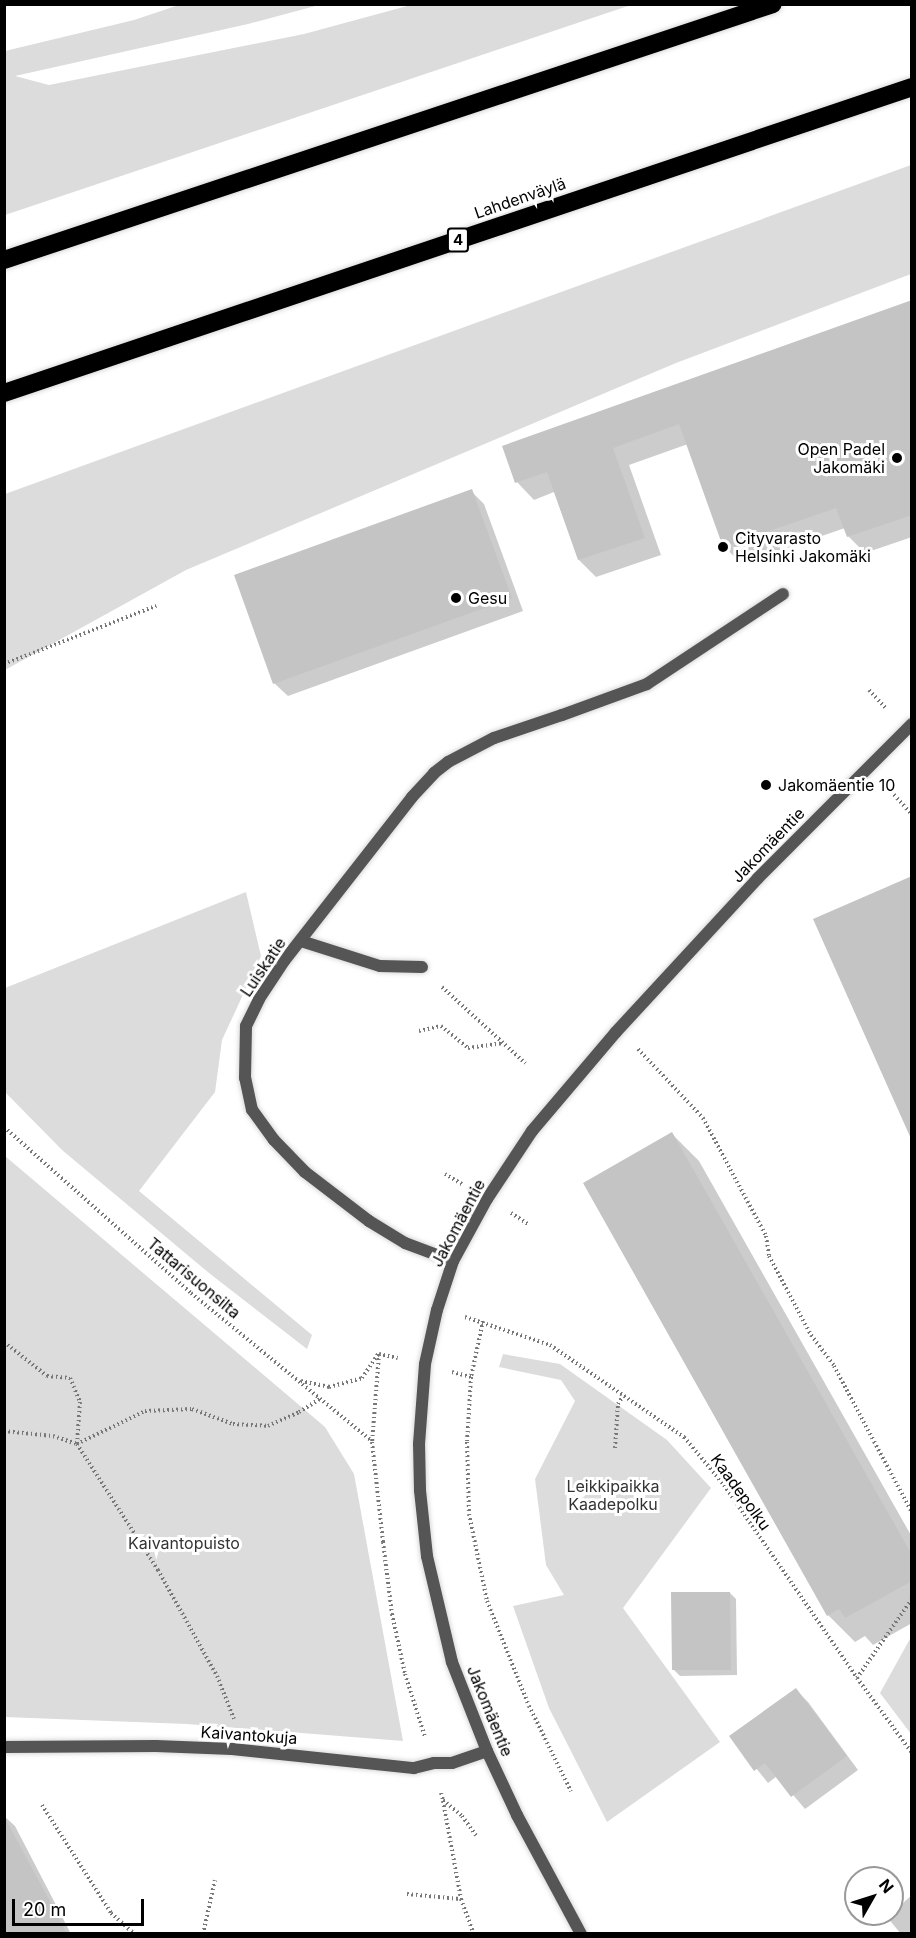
<!DOCTYPE html>
<meta charset="utf-8">
<style>
body{margin:0}
#map{position:relative;width:916px;height:1938px;overflow:hidden;background:#fff;font-family:Inter,sans-serif}
div>[style]{position:absolute}
.green>*{inset:0;background:#dcdcdc}
.shadow>*{inset:0;background:#0003}
.building>*{inset:0;background:#c4c4c4}
.path>*{height:4px;margin-top:-2px;transform-origin:0;background:repeating-linear-gradient(90deg,#777 0 1.5px,transparent 0 4.5px)}
.roads{filter:drop-shadow(0 0 2px #dbdbdb) drop-shadow(0 0 2px #dbdbdb)}
.service>*{height:12px;margin:-6px;padding:0 6px;transform-origin:6px;border-radius:6px;background:#555}
.minor>*{height:12px;margin:-6px;padding:0 6px;transform-origin:6px;border-radius:6px;background:#555}
.tertiary>*{height:12px;margin:-6px;padding:0 6px;transform-origin:6px;border-radius:6px;background:#555}
.motorway>*{height:18px;margin:-9px;padding:0 9px;transform-origin:9px;border-radius:9px;background:#000}
.dots>*{width:16px;height:16px;translate:-50% -50%;box-sizing:border-box;border:3px solid #fff;border-radius:50%}
span{translate:-50% -50%;white-space:nowrap;text-align:center;line-height:1.15;-webkit-text-stroke:6px #fff;paint-order:stroke}
.shield-label span{padding:2px 4px;background:#fff;border:2px solid;border-radius:4px;-webkit-text-stroke-width:0}
.shield-label{font-size:15px;color:#000;font-weight:700}
.street-label{font-size:16px;color:#000}
.poi-label{font-size:16px;color:#000}
.right{translate:-100% -50%;text-align:right}
.left{translate:0 -50%;text-align:left}
.park-label{font-size:16px;color:#333}
.frame{position:absolute;inset:0;border:6px solid #000;pointer-events:none}
.north{position:absolute;left:844px;top:1866px;width:60px;height:60px;box-sizing:border-box;background:#fff;border:2px solid #999;border-radius:50%;rotate:51deg;font-size:16px;font-weight:700;line-height:24px;text-align:center;color:#000}
.north::after{content:'';display:block;margin:auto;width:21px;height:27px;background:#000;clip-path:polygon(50% 0,100% 100%,50% 72%,0 100%)}
.scale{position:absolute;left:12px;top:1899px;width:132px;height:27px;box-sizing:border-box;border:3px solid #000;border-top:0;padding-left:8px;font-size:18px;line-height:21px;white-space:nowrap;color:#000;-webkit-text-stroke:4px #fff;paint-order:stroke}
</style>
<div id="map">
<div class="green">
<div style="clip-path:polygon(179px 5px,319px 5px,248px 24px,15px 76px,49px 85px,304px 34px,411px 5px,631px 5px,5px 215px,5px 51px,134px 20px)"></div>
<div style="clip-path:polygon(911px 165px,911px 274px,676px 363px,186px 570px,5px 670px,5px 494px)"></div>
<div style="clip-path:polygon(246px 892px,261px 956px,222px 1040px,215px 1092px,139px 1191px,312px 1335px,307px 1349px,209px 1273px,62px 1150px,5px 1092px,5px 988px)"></div>
<div style="clip-path:polygon(5px 1156px,325px 1427px,354px 1474px,403px 1741px,187px 1724px,5px 1717px)"></div>
<div style="clip-path:polygon(503px 1354px,560px 1364px,667px 1440px,711px 1488px,623px 1608px,720px 1742px,607px 1822px,549px 1708px,513px 1606px,564px 1595px,546px 1565px,535px 1479px,575px 1401px,561px 1380px,499px 1367px)"></div>
<div style="clip-path:polygon(911px 1637px,911px 1734px,880px 1693px)"></div>
</div>
<div class="shadow">
<div style="clip-path:polygon(912px 303px,912px 537px,865px 553px,848px 536px,845px 528px,741px 564px,724px 546px,688px 444px,629px 465px,661px 555px,596px 577px,579px 560px,554px 492px,534px 500px,517px 482px)"></div>
<div style="clip-path:polygon(471px 491px,484px 504px,523px 611px,288px 696px,275px 684px,236px 576px)"></div>
<div style="clip-path:polygon(672px 1134px,699px 1161px,912px 1537px,912px 1623px,873px 1645px,865px 1636px,855px 1642px,828px 1615px)"></div>
<div style="clip-path:polygon(730px 1593px,736px 1599px,737px 1675px,680px 1676px,674px 1670px)"></div>
<div style="clip-path:polygon(796px 1690px,808px 1702px,858px 1770px,805px 1809px,777px 1776px,768px 1783px,731px 1737px)"></div>
<div style="clip-path:polygon(4px 1816px,15px 1826px,71px 1934px,4px 1934px)"></div>
<div style="clip-path:polygon(912px 1895px,912px 1934px,901px 1934px,887px 1917px)"></div>
</div>
<div class="building">
<div style="clip-path:polygon(912px 300px,912px 515px,847px 537px,836px 508px,723px 547px,679px 424px,613px 448px,645px 538px,578px 560px,547px 472px,515px 483px,502px 446px)"></div>
<div style="clip-path:polygon(472px 489px,512px 598px,273px 684px,234px 575px)"></div>
<div style="clip-path:polygon(912px 876px,912px 1141px,813px 919px)"></div>
<div style="clip-path:polygon(672px 1132px,912px 1555px,912px 1581px,845px 1618px,839px 1609px,827px 1616px,583px 1183px)"></div>
<div style="clip-path:polygon(671px 1592px,730px 1592px,731px 1670px,672px 1670px)"></div>
<div style="clip-path:polygon(796px 1688px,847px 1756px,791px 1797px,765px 1763px,754px 1771px,729px 1736px)"></div>
<div style="clip-path:polygon(4px 1816px,54px 1909px,67px 1934px,4px 1934px)"></div>
</div>
<div class="path">
<div style="left:4px;top:664px;width:163px;rotate:-20.9deg"></div>
<div style="left:869px;top:690px;width:25px;rotate:47deg"></div>
<div style="left:888px;top:788px;width:36px;rotate:48deg"></div>
<div style="left:442px;top:987px;width:113px;rotate:42.5deg"></div>
<div style="left:419px;top:1031px;width:23px;rotate:-13deg"></div>
<div style="left:441px;top:1026px;width:35px;rotate:39deg"></div>
<div style="left:468px;top:1048px;width:34px;rotate:-8deg"></div>
<div style="left:638px;top:1049px;width:95px;rotate:46.7deg"></div>
<div style="left:703px;top:1118px;width:134px;rotate:61.9deg"></div>
<div style="left:766px;top:1236px;width:20px;rotate:81deg"></div>
<div style="left:769px;top:1256px;width:89px;rotate:62deg"></div>
<div style="left:811px;top:1335px;width:39px;rotate:53deg"></div>
<div style="left:834px;top:1366px;width:166px;rotate:62deg"></div>
<div style="left:4px;top:1127px;width:250px;rotate:41.6deg"></div>
<div style="left:191px;top:1293px;width:234px;rotate:39.3deg"></div>
<div style="left:445px;top:1174px;width:21px;rotate:31deg"></div>
<div style="left:511px;top:1213px;width:20px;rotate:33deg"></div>
<div style="left:465px;top:1317px;width:89px;rotate:18.2deg"></div>
<div style="left:550px;top:1345px;width:163px;rotate:34.5deg"></div>
<div style="left:684px;top:1437px;width:62px;rotate:50.2deg"></div>
<div style="left:724px;top:1485px;width:234px;rotate:55.4deg"></div>
<div style="left:857px;top:1678px;width:93px;rotate:53.7deg"></div>
<div style="left:483px;top:1321px;width:57px;rotate:102.1deg"></div>
<div style="left:471px;top:1377px;width:65px;rotate:93.5deg"></div>
<div style="left:467px;top:1442px;width:72px;rotate:88.4deg"></div>
<div style="left:469px;top:1514px;width:89px;rotate:78.3deg"></div>
<div style="left:487px;top:1601px;width:113px;rotate:68.2deg"></div>
<div style="left:529px;top:1706px;width:95px;rotate:63.7deg"></div>
<div style="left:4px;top:1342px;width:55px;rotate:38.3deg"></div>
<div style="left:47px;top:1376px;width:23px;rotate:5deg"></div>
<div style="left:70px;top:1378px;width:26px;rotate:67deg"></div>
<div style="left:80px;top:1402px;width:42px;rotate:94.1deg"></div>
<div style="left:77px;top:1444px;width:76px;rotate:-25.9deg"></div>
<div style="left:145px;top:1411px;width:47px;rotate:-2.4deg"></div>
<div style="left:192px;top:1409px;width:44px;rotate:20.1deg"></div>
<div style="left:233px;top:1424px;width:35px;rotate:3deg"></div>
<div style="left:268px;top:1426px;width:34px;rotate:-24deg"></div>
<div style="left:299px;top:1412px;width:26px;rotate:-32deg"></div>
<div style="left:379px;top:1354px;width:88px;rotate:94.5deg"></div>
<div style="left:372px;top:1442px;width:101px;rotate:83.7deg"></div>
<div style="left:383px;top:1542px;width:73px;rotate:82.9deg"></div>
<div style="left:392px;top:1614px;width:61px;rotate:77.8deg"></div>
<div style="left:405px;top:1674px;width:66px;rotate:72.4deg"></div>
<div style="left:379px;top:1354px;width:19px;rotate:12deg"></div>
<div style="left:452px;top:1372px;width:20px;rotate:15deg"></div>
<div style="left:301px;top:1381px;width:29px;rotate:12deg"></div>
<div style="left:329px;top:1387px;width:34px;rotate:-15deg"></div>
<div style="left:362px;top:1378px;width:29px;rotate:-56deg"></div>
<div style="left:4px;top:1431px;width:49px;rotate:5.8deg"></div>
<div style="left:53px;top:1436px;width:25px;rotate:18deg"></div>
<div style="left:77px;top:1444px;width:150px;rotate:57.3deg"></div>
<div style="left:158px;top:1570px;width:121px;rotate:60.9deg"></div>
<div style="left:217px;top:1676px;width:46px;rotate:68.4deg"></div>
<div style="left:615px;top:1448px;width:44px;rotate:-86.1deg"></div>
<div style="left:618px;top:1404px;width:9px;rotate:-58deg"></div>
<div style="left:857px;top:1678px;width:96px;rotate:-55.2deg"></div>
<div style="left:441px;top:1793px;width:7px;rotate:74deg"></div>
<div style="left:443px;top:1800px;width:25px;rotate:40deg"></div>
<div style="left:462px;top:1816px;width:24px;rotate:54deg"></div>
<div style="left:443px;top:1801px;width:100px;rotate:79.6deg"></div>
<div style="left:461px;top:1899px;width:37px;rotate:70deg"></div>
<div style="left:42px;top:1805px;width:128px;rotate:57.4deg"></div>
<div style="left:111px;top:1913px;width:31px;rotate:42deg"></div>
<div style="left:407px;top:1894px;width:53px;rotate:5.4deg"></div>
<div style="left:203px;top:1934px;width:55px;rotate:-77.5deg"></div>
</div>
<div class="roads">
<div class="service">
<div style="left:562px;top:715px;width:90px;rotate:-20deg"></div>
<div style="left:647px;top:684px;width:163px;rotate:-33.5deg"></div>
<div style="left:301px;top:941px;width:83px;rotate:17.6deg"></div>
<div style="left:380px;top:966px;width:42px;rotate:1.4deg"></div>
</div>
<div class="minor">
<div style="left:453px;top:1261px;width:51px;rotate:-159.4deg"></div>
<div style="left:405px;top:1243px;width:42px;rotate:-148.6deg"></div>
<div style="left:369px;top:1221px;width:81px;rotate:-142.6deg"></div>
<div style="left:305px;top:1172px;width:45px;rotate:-134.1deg"></div>
<div style="left:274px;top:1140px;width:37px;rotate:-126deg"></div>
<div style="left:252px;top:1110px;width:33px;rotate:-102deg"></div>
<div style="left:245px;top:1078px;width:52px;rotate:-88.9deg"></div>
<div style="left:246px;top:1026px;width:30px;rotate:-64deg"></div>
<div style="left:259px;top:999px;width:45px;rotate:-56.7deg"></div>
<div style="left:284px;top:961px;width:208px;rotate:-52deg"></div>
<div style="left:412px;top:797px;width:33px;rotate:-47deg"></div>
<div style="left:434px;top:773px;width:18px;rotate:-38deg"></div>
<div style="left:448px;top:762px;width:52px;rotate:-27.6deg"></div>
<div style="left:494px;top:738px;width:72px;rotate:-18.7deg"></div>
<div style="left:4px;top:1747px;width:152px;rotate:-0.4deg"></div>
<div style="left:156px;top:1746px;width:76px;rotate:2.3deg"></div>
<div style="left:232px;top:1749px;width:183px;rotate:6deg"></div>
<div style="left:414px;top:1768px;width:21px;rotate:-14deg"></div>
<div style="left:434px;top:1763px;width:18px"></div>
<div style="left:452px;top:1763px;width:37px;rotate:-19deg"></div>
</div>
<div class="tertiary">
<div style="left:581px;top:1934px;width:135px;rotate:-118.3deg"></div>
<div style="left:517px;top:1815px;width:71px;rotate:-115.1deg"></div>
<div style="left:487px;top:1751px;width:96px;rotate:-111.5deg"></div>
<div style="left:452px;top:1662px;width:109px;rotate:-103.3deg"></div>
<div style="left:427px;top:1556px;width:66px;rotate:-96.1deg"></div>
<div style="left:420px;top:1490px;width:46px;rotate:-91.2deg"></div>
<div style="left:419px;top:1444px;width:80px;rotate:-85.7deg"></div>
<div style="left:425px;top:1364px;width:55px;rotate:-77.5deg"></div>
<div style="left:437px;top:1310px;width:52px;rotate:-71.9deg"></div>
<div style="left:453px;top:1261px;width:71px;rotate:-61.3deg"></div>
<div style="left:487px;top:1199px;width:82px;rotate:-56.5deg"></div>
<div style="left:532px;top:1131px;width:130px;rotate:-49.7deg"></div>
<div style="left:616px;top:1032px;width:209px;rotate:-47.3deg"></div>
<div style="left:758px;top:878px;width:218px;rotate:-45deg"></div>
</div>
<div class="motorway">
<div style="left:4px;top:260px;width:810px;rotate:-18.41deg"></div>
<div style="left:4px;top:393px;width:958px;rotate:-18.62deg"></div>
</div>
</div>
<div class="dots">
<div style="left:897px;top:458px;background:#000"></div>
<div style="left:723px;top:547px;background:#000"></div>
<div style="left:456px;top:598px;background:#000"></div>
<div style="left:766px;top:785px;background:#000"></div>
</div>
<div class="shield-label">
<span style="left:458px;top:240px">4</span>
</div>
<div class="street-label">
<span style="left:520px;top:198px;rotate:-19deg">Lahdenväylä</span>
<span style="left:768px;top:845px;rotate:-46deg">Jakomäentie</span>
<span style="left:263px;top:967px;rotate:-56deg">Luiskatie</span>
<span style="left:458px;top:1223px;rotate:-62deg">Jakomäentie</span>
<span style="left:194px;top:1278px;rotate:40deg">Tattarisuonsilta</span>
<span style="left:741px;top:1492px;rotate:54deg">Kaadepolku</span>
<span style="left:490px;top:1711px;rotate:68deg">Jakomäentie</span>
<span style="left:249px;top:1735px;rotate:4deg">Kaivantokuja</span>
</div>
<div class="poi-label">
<span class="right" style="left:885px;top:458px">Open Padel<br>Jakomäki</span>
<span class="left" style="left:735px;top:547px">Cityvarasto<br>Helsinki Jakomäki</span>
<span class="left" style="left:468px;top:598px">Gesu</span>
<span class="left" style="left:778px;top:785px">Jakomäentie 10</span>
</div>
<div class="park-label">
<span style="left:613px;top:1495px">Leikkipaikka<br>Kaadepolku</span>
<span style="left:184px;top:1543px">Kaivantopuisto</span>
</div>
<div class="frame"></div>
<div class="north">N</div>
<div class="scale">20 m</div>
</div>
